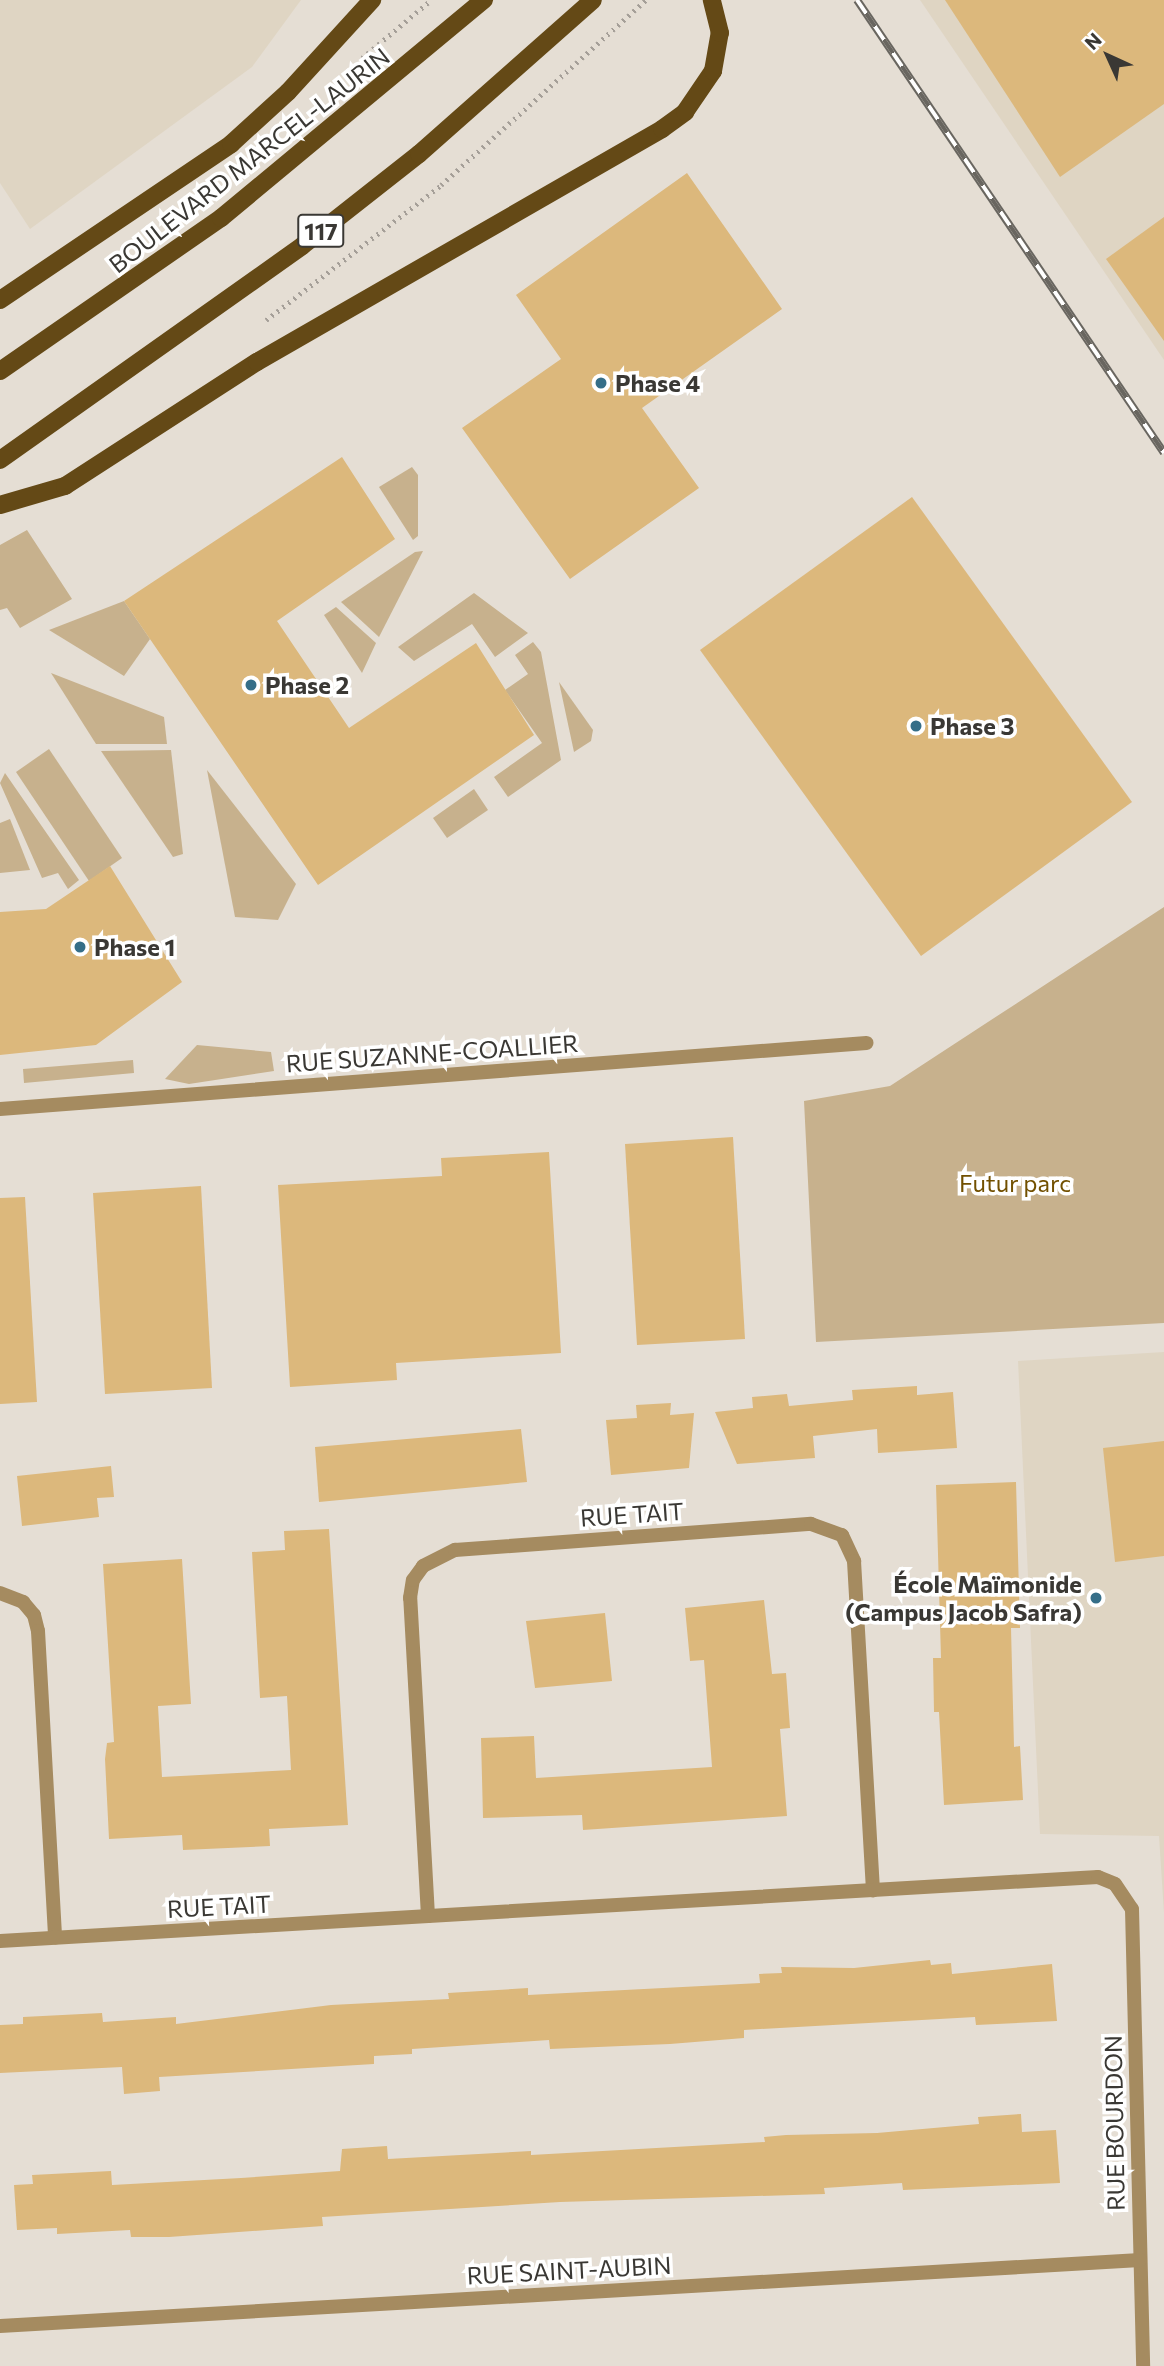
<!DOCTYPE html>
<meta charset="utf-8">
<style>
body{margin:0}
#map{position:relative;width:1164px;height:2366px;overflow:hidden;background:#e5ded4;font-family:Commissioner,sans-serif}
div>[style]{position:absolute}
.built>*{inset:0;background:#dfd5c3}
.green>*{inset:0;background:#c7b18d}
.building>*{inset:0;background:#dcb87c}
.path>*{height:4.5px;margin-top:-2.25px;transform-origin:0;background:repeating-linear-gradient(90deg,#a59f98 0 2px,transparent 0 7px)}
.minor>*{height:14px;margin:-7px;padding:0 7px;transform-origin:7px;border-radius:7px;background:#a58b60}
.primary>*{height:18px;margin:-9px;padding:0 9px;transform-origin:9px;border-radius:9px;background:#644916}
.rail>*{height:8px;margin-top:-4px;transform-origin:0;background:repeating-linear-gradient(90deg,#fff 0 16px,#696660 0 32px);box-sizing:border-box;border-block:2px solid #696660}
.dots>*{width:19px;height:19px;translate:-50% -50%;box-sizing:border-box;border:4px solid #fff;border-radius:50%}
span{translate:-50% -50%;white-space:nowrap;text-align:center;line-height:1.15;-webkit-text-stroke:7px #fff;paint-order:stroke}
.shield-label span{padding:2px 5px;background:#fff;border:2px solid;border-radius:5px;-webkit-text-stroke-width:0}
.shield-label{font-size:23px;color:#3a3834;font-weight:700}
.street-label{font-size:24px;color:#3a3834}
.poi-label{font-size:24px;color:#3a3834;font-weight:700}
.left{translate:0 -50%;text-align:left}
.right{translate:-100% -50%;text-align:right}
.park-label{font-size:24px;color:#725000}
.north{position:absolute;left:1073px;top:21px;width:70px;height:70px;-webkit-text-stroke:5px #fff;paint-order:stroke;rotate:315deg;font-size:19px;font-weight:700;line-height:28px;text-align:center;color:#3a3834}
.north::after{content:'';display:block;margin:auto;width:24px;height:32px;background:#3a3834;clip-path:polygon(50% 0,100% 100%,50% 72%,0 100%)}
</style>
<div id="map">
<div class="built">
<div style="clip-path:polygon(0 0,301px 0,252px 67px,30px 229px,0 183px)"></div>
<div style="clip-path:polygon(920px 0,1164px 0,1164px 360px)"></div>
<div style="clip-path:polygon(1164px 1352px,1164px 1913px,1159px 1836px,1040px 1834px,1018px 1361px)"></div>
</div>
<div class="green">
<div style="clip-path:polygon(412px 467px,418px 475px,418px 536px,413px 540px,379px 487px)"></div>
<div style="clip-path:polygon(27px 530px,72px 599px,20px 628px,7px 608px,0 610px,0 545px)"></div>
<div style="clip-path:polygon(423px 551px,379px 637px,341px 602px,415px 552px)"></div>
<div style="clip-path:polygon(474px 593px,528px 633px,495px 657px,472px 624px,414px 661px,398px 647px)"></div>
<div style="clip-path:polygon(124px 601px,150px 639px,124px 676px,49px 630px)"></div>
<div style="clip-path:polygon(336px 607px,376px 643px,362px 673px,324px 615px)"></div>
<div style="clip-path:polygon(533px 642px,541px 652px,561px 760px,508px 797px,494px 777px,542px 743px,505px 690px,528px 674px,515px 655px)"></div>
<div style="clip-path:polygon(51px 673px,164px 717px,167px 744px,96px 744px)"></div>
<div style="clip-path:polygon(559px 682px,593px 730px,591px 741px,574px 752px)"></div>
<div style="clip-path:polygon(49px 749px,122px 858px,89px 881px,16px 772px)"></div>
<div style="clip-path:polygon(171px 750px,183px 854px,173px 857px,101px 751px)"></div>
<div style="clip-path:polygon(207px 770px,296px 884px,278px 920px,235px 917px)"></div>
<div style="clip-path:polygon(5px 773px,79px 880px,68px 889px,58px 873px,42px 878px,0 783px)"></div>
<div style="clip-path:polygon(474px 789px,488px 810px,447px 838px,433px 818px)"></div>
<div style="clip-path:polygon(10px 819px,30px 870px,0 873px,0 823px)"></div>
<div style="clip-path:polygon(1164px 907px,1164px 1323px,816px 1342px,804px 1101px,890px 1086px)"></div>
<div style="clip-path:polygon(197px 1045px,271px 1052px,274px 1071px,189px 1084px,165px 1079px)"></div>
<div style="clip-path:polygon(133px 1060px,134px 1073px,24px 1083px,23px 1069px)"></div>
</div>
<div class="building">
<div style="clip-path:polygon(945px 0,1164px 0,1164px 104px,1060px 177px)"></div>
<div style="clip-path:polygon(687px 173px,782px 309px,642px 408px,699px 488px,570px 579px,462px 428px,561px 359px,516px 295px)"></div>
<div style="clip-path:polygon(1164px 217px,1164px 341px,1106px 259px)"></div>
<div style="clip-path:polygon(342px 457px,395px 539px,277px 621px,349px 728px,476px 643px,534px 735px,318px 885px,124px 601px)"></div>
<div style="clip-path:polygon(912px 497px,1132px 802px,921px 956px,700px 650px)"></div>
<div style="clip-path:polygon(110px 866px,182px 982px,96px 1045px,0 1055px,0 912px,46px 909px)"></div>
<div style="clip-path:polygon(733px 1137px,745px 1339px,637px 1345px,625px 1144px)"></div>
<div style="clip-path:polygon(549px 1152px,561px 1353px,396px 1363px,397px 1380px,290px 1387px,278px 1185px,442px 1176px,441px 1158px)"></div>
<div style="clip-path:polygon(201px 1186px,212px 1388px,105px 1394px,93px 1193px)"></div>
<div style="clip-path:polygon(25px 1197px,37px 1402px,0 1404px,0 1198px)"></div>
<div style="clip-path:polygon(917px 1386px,917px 1395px,953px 1392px,957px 1448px,878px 1453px,877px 1429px,813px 1436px,815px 1458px,737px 1464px,715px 1412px,753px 1408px,752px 1397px,787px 1394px,789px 1406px,853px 1400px,852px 1390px)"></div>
<div style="clip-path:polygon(671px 1403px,670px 1415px,694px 1413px,689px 1468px,611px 1475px,606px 1420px,637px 1418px,636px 1405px)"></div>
<div style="clip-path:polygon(521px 1429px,527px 1482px,319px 1502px,315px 1447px)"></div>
<div style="clip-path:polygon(1164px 1441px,1164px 1556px,1115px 1562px,1103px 1448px)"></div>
<div style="clip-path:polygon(111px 1466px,114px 1497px,97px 1498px,99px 1517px,22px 1526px,17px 1476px)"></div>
<div style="clip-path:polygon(1016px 1482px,1020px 1628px,1011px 1628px,1014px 1747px,1020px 1746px,1023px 1800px,944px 1805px,939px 1712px,934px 1712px,933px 1658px,941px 1658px,936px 1485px)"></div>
<div style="clip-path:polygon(329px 1529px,348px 1825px,269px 1829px,270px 1846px,183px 1850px,182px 1835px,109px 1839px,105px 1759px,107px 1743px,114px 1742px,103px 1564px,182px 1559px,191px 1704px,158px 1706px,162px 1777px,291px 1770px,287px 1696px,260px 1698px,252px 1552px,285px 1550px,284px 1531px)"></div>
<div style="clip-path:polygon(764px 1600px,772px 1674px,786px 1673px,790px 1728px,780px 1729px,787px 1816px,583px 1830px,582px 1815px,483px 1818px,481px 1738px,534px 1736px,536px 1778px,712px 1767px,704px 1660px,690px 1661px,685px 1608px)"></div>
<div style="clip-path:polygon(605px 1613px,612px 1681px,535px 1688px,526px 1621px)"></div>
<div style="clip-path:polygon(930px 1960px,931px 1965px,951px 1963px,952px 1974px,1052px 1964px,1057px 2021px,976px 2025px,975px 2017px,744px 2030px,744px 2038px,670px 2044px,550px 2049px,549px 2040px,412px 2049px,412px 2054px,374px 2056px,374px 2064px,159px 2077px,160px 2091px,124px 2094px,122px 2067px,0 2073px,0 2025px,23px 2024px,23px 2017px,102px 2013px,103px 2022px,176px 2017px,176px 2024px,331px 2005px,449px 1999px,448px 1993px,528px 1988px,528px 1995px,760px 1983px,759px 1974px,782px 1973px,781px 1967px,854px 1968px)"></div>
<div style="clip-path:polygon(1021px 2114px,1022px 2132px,1056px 2130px,1060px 2183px,903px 2190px,902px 2183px,824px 2188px,825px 2194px,560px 2202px,322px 2217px,323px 2226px,169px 2237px,131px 2237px,130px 2230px,57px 2234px,57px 2228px,17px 2230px,14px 2185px,33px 2184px,32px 2175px,111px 2171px,112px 2185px,241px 2178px,340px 2171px,342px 2149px,387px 2146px,388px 2159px,531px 2151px,531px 2155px,765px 2142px,764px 2137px,786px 2135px,877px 2133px,979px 2124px,978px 2117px)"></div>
</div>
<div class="path">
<div style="left:362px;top:58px;width:90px;rotate:-40deg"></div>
<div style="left:266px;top:320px;width:221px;rotate:-37.6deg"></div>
<div style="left:441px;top:185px;width:276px;rotate:-42.1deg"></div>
</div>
<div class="minor">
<div style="left:0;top:1109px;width:869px;rotate:-4.36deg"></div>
<div style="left:0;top:1593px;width:25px;rotate:21deg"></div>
<div style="left:23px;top:1602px;width:17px;rotate:50deg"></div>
<div style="left:34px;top:1615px;width:16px;rotate:76deg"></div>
<div style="left:38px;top:1631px;width:307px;rotate:86.8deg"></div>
<div style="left:428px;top:1916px;width:319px;rotate:-93.2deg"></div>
<div style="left:410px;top:1598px;width:18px;rotate:-81deg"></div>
<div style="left:413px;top:1580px;width:17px;rotate:-54deg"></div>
<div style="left:423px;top:1566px;width:36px;rotate:-27deg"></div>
<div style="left:455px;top:1550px;width:357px;rotate:-4.2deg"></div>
<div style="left:811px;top:1524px;width:33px;rotate:20deg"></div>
<div style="left:842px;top:1535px;width:29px;rotate:65deg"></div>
<div style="left:854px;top:1561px;width:330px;rotate:86.7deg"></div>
<div style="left:0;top:1941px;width:1100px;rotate:-3.34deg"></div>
<div style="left:1098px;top:1877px;width:18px;rotate:22deg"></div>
<div style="left:1115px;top:1884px;width:30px;rotate:56deg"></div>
<div style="left:1132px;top:1909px;width:457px;rotate:88.6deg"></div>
<div style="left:0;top:2326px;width:1142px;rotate:-3.31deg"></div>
</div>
<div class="primary">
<div style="left:0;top:300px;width:279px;rotate:-34deg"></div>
<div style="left:231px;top:144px;width:77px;rotate:-42.4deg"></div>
<div style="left:288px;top:92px;width:125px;rotate:-47.6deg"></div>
<div style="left:0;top:371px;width:269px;rotate:-34.7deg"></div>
<div style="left:221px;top:218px;width:342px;rotate:-39.7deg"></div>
<div style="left:0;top:460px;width:370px;rotate:-35.3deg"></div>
<div style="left:302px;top:246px;width:149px;rotate:-38.2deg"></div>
<div style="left:419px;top:154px;width:232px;rotate:-41.5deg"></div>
<div style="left:0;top:505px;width:68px;rotate:-16.3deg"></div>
<div style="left:65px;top:486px;width:229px;rotate:-32.9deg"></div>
<div style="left:257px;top:362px;width:467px;rotate:-29.9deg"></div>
<div style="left:662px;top:129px;width:29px;rotate:-36deg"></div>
<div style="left:685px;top:112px;width:50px;rotate:-55.7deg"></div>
<div style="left:713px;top:71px;width:39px;rotate:-80deg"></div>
<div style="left:720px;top:33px;width:34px;rotate:-104deg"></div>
</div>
<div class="rail">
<div style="left:857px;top:0;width:547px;rotate:55.87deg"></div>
</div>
<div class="dots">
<div style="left:601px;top:383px;background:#356e88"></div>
<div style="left:251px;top:685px;background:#356e88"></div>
<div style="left:916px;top:726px;background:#356e88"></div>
<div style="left:80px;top:947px;background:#356e88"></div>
<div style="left:1096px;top:1598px;background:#356e88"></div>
</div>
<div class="shield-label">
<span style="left:321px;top:231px">117</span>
</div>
<div class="street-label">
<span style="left:249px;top:160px;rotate:-38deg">BOULEVARD MARCEL-LAURIN</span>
<span style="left:432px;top:1053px;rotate:-4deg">RUE SUZANNE-COALLIER</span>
<span style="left:632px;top:1514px;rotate:-4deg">RUE TAIT</span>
<span style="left:219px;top:1906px;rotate:-3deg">RUE TAIT</span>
<span style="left:1114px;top:2123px;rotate:-91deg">RUE BOURDON</span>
<span style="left:569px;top:2270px;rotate:-3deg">RUE SAINT-AUBIN</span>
</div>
<div class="poi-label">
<span class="left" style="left:615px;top:383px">Phase 4</span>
<span class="left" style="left:265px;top:685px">Phase 2</span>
<span class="left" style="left:930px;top:726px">Phase 3</span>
<span class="left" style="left:94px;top:947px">Phase 1</span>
<span class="right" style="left:1082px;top:1598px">École Maïmonide<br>(Campus Jacob Safra)</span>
</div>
<div class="park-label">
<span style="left:1015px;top:1183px">Futur parc</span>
</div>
<div class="north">N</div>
</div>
